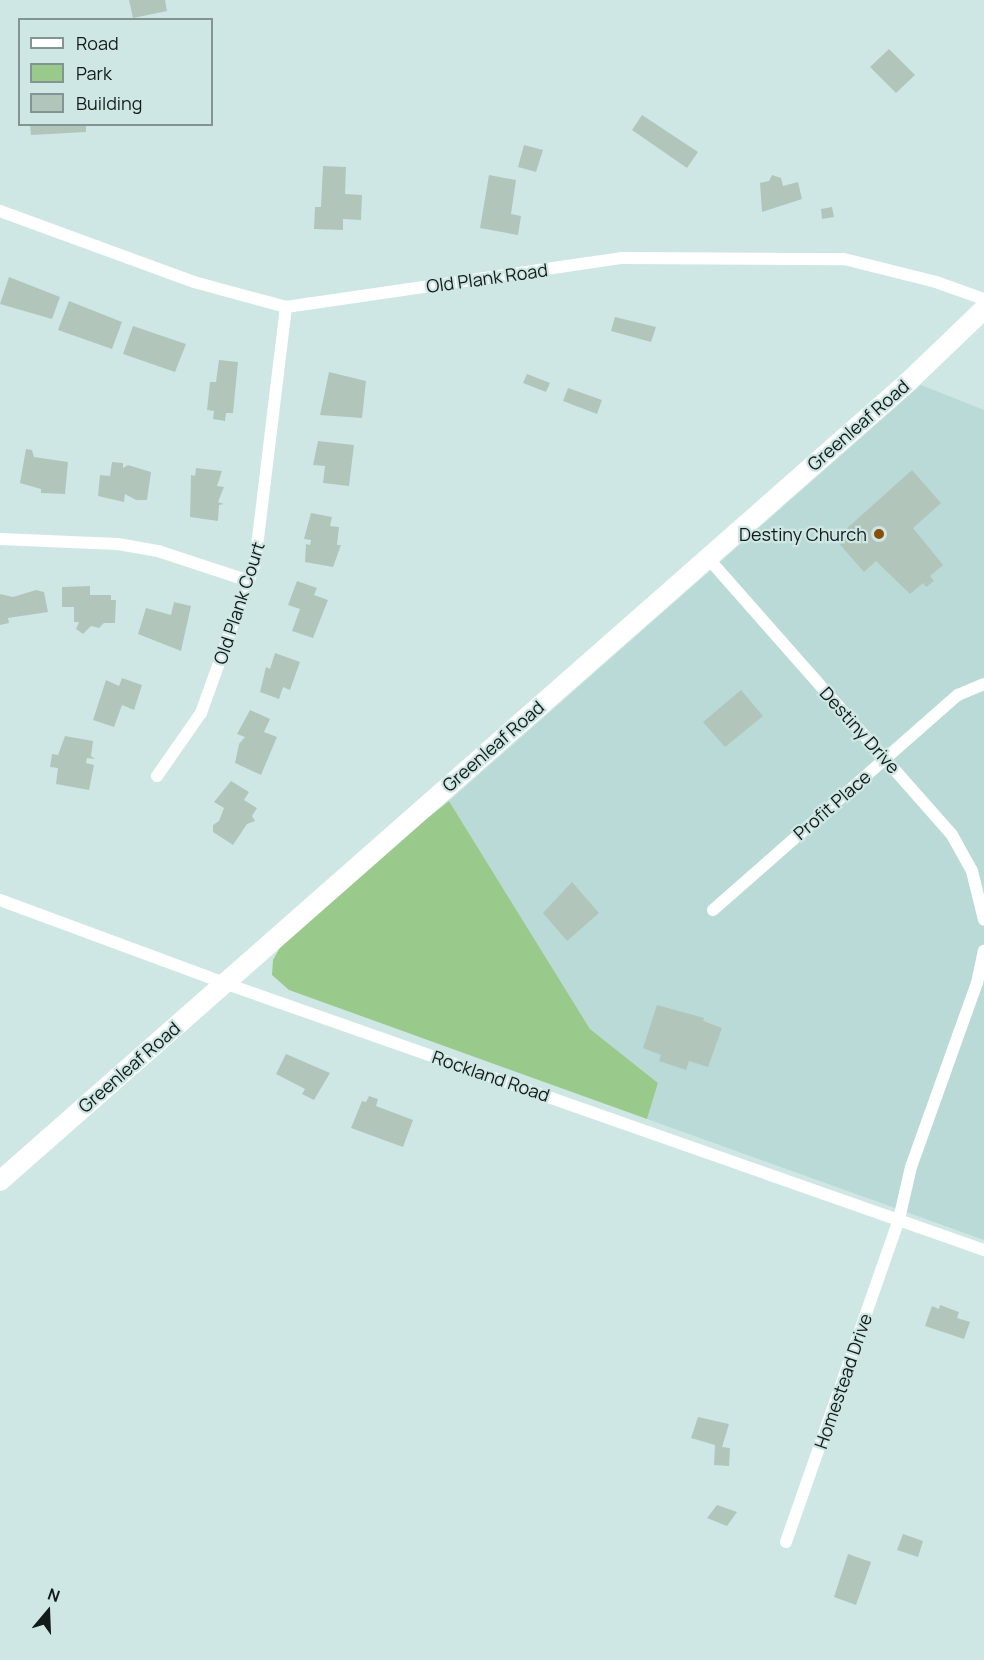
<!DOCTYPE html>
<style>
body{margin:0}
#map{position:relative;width:984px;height:1660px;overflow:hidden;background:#cfe7e4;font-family:Manrope,sans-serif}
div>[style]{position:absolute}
.built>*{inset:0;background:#b9dad6}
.green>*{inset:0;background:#9ac98c}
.building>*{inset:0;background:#b1c5bb}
.minor>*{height:12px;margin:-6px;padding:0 6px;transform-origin:6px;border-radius:6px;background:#fff}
.primary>*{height:20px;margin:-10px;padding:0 10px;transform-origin:10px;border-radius:10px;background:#fff}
.dots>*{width:16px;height:16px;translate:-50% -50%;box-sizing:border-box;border:3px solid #cfe7e4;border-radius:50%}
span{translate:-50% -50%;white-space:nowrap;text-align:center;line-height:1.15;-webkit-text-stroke:4.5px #cfe7e4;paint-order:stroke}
.street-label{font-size:18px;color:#121a1a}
.poi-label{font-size:18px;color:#121a1a}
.right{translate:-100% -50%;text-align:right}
.legend{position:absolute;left:18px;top:18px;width:195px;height:108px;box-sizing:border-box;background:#cfe7e4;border:2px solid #839593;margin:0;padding:8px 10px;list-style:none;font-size:18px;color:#121a1a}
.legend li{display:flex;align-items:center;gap:12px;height:30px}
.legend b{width:30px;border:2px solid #839593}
.north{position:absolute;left:18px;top:1582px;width:60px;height:60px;-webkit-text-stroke:4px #cfe7e4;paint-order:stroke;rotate:19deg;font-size:16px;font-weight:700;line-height:24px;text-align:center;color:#121a1a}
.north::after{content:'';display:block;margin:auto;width:21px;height:27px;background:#121a1a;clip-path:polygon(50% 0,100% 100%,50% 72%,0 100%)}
</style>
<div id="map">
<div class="built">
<div style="clip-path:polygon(921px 385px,984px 410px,984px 1240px,647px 1119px,658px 1083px,590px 1029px,449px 801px)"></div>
</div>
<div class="green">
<div style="clip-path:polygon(449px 801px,590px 1029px,658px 1083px,647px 1119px,289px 990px,272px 975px,273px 960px,283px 942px,367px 866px)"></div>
</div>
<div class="building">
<div style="clip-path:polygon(129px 0,165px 0,167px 11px,133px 18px)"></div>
<div style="clip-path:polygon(889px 49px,915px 75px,896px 93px,870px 67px)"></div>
<div style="clip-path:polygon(642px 115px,698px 152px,687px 168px,632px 130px)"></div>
<div style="clip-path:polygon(30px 124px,86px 124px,86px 132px,31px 135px)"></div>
<div style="clip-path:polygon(524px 145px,543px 150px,536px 172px,518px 167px)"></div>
<div style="clip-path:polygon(323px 166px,346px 167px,345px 194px,362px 195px,361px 220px,343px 219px,343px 230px,314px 229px,315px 207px,321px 207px)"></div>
<div style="clip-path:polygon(489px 175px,516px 180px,511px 214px,521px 216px,518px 235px,480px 228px)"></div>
<div style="clip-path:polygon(772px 175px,781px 178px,783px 186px,798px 182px,802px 199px,762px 212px,760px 183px,769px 181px)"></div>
<div style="clip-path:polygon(832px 207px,834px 217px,822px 219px,821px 209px)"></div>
<div style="clip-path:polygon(9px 277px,60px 297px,52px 319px,0 304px)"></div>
<div style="clip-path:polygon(69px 301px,122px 322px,112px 349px,58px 330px)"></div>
<div style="clip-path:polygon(615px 317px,656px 327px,651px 342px,611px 331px)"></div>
<div style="clip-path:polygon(133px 326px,186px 344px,175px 372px,123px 354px)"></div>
<div style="clip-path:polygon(219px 360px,238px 362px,233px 413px,226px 413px,225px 421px,213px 419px,214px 411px,207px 410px,210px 382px,216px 382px)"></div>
<div style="clip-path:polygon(329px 372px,366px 381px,362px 418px,320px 415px)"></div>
<div style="clip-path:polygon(527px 374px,550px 383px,546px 392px,523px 383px)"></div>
<div style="clip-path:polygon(568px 388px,602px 400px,597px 414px,563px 401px)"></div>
<div style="clip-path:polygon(318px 441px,354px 445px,349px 486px,323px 483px,325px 466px,313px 465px)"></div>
<div style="clip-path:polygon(26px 449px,32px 450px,34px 457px,68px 462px,65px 494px,41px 493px,41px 489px,20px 483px)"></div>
<div style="clip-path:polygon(112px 462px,123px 463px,123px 468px,128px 465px,151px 472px,147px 500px,136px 500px,125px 494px,124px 502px,98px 496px,100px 475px,110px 476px)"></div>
<div style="clip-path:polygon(196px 468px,222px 471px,217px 486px,224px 487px,218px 502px,224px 504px,219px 505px,218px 521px,190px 517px,191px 475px,195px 476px)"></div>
<div style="clip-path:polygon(912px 470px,941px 503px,913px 528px,943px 565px,930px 576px,934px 581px,926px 587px,923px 583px,910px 594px,876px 561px,864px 572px,835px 539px)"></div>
<div style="clip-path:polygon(311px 513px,332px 517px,330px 526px,339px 527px,337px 545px,341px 545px,333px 567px,305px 562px,306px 544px,310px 545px,311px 540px,304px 539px)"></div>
<div style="clip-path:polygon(297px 581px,317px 588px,314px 595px,328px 600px,313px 638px,292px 631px,300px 609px,288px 605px)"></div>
<div style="clip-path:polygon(90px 586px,90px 595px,111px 595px,111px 600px,116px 600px,115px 623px,104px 623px,99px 628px,91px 626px,83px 634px,76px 629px,79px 622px,74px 622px,74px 607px,62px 607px,62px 587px)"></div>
<div style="clip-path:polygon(36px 590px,44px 592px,48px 612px,8px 618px,9px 623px,0 625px,0 594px,13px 597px)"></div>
<div style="clip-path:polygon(174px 602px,191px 606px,181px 651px,138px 634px,146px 608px,171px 615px)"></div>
<div style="clip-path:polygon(275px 653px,300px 662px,290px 690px,283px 687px,279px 699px,260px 692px,266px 667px,270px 669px)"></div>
<div style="clip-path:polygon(122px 678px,142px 685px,134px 710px,122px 705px,114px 727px,93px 720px,106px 680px,119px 686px)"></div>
<div style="clip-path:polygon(741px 690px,763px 716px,725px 747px,703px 722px)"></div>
<div style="clip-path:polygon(250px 710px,270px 719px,264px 732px,277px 737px,261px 775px,235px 763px,239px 744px,245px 737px,237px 734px)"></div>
<div style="clip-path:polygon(65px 736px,93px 741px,91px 756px,95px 759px,87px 758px,86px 763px,94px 765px,89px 790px,56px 784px,58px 768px,50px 767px,52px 754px,58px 755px)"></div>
<div style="clip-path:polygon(231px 781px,249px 792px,244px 800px,257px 808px,252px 816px,255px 821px,247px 824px,233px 845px,213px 832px,213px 825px,219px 821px,224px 808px,214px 802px)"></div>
<div style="clip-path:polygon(572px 882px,599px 913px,567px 941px,543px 913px)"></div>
<div style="clip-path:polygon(657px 1005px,704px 1018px,703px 1021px,722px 1028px,708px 1067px,689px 1061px,686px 1070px,659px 1061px,661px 1055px,643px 1048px)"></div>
<div style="clip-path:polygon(286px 1054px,330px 1073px,314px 1100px,302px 1094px,305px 1089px,276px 1074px)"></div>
<div style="clip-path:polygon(369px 1096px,378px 1099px,376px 1106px,413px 1120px,403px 1147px,351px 1128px,362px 1101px,366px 1102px)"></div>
<div style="clip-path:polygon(940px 1305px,959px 1312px,957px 1318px,970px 1322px,964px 1339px,925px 1326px,932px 1306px,939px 1309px)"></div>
<div style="clip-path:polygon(698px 1417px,729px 1424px,722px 1447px,730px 1448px,729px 1466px,714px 1465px,715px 1445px,691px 1438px)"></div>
<div style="clip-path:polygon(717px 1505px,737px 1512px,727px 1526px,707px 1518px)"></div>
<div style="clip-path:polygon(903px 1534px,923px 1541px,918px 1557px,897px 1550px)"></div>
<div style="clip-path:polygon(848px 1554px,871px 1562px,856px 1605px,834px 1597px)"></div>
</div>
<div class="minor">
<div style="left:0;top:211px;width:207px;rotate:20.1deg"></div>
<div style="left:194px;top:282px;width:95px;rotate:15.2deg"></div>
<div style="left:286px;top:307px;width:340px;rotate:-8.3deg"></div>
<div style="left:622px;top:258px;width:222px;rotate:0.3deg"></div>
<div style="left:844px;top:259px;width:95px;rotate:14deg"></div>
<div style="left:936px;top:282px;width:51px;rotate:19.5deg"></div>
<div style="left:0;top:539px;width:118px;rotate:2.4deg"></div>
<div style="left:118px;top:544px;width:41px;rotate:9.9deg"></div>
<div style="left:158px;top:551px;width:96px;rotate:18.2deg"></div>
<div style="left:707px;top:557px;width:371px;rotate:48.6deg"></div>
<div style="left:952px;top:835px;width:41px;rotate:60.9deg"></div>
<div style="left:972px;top:871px;width:50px;rotate:76.2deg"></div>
<div style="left:157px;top:776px;width:77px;rotate:-55.1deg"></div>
<div style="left:201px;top:713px;width:159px;rotate:-70.2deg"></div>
<div style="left:255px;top:563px;width:258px;rotate:-83.1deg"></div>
<div style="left:0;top:900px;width:239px;rotate:20.3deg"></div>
<div style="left:224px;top:983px;width:806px;rotate:19.36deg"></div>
<div style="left:713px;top:910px;width:326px;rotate:-41.3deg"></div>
<div style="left:958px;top:695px;width:28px;rotate:-23deg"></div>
<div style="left:786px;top:1542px;width:342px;rotate:-70.7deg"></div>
<div style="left:899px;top:1219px;width:53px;rotate:-77deg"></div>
<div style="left:911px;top:1167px;width:195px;rotate:-70.3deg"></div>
<div style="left:977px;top:983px;width:33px;rotate:-78deg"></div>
</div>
<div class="primary">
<div style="left:0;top:1181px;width:1211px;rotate:-41.35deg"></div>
<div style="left:909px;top:381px;width:104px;rotate:-43.8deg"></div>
</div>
<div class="dots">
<div style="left:879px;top:534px;background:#894e07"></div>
</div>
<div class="street-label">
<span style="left:487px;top:278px;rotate:-8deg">Old Plank Road</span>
<span style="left:858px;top:425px;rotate:-41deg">Greenleaf Road</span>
<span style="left:239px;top:603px;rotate:-72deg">Old Plank Court</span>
<span style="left:860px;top:730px;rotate:48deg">Destiny Drive</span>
<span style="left:493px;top:746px;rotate:-41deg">Greenleaf Road</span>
<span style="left:832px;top:805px;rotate:-41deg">Profit Place</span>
<span style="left:129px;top:1067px;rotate:-41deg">Greenleaf Road</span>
<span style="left:491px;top:1076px;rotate:19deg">Rockland Road</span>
<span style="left:843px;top:1381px;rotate:-71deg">Homestead Drive</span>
</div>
<div class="poi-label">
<span class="right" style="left:867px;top:534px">Destiny Church</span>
</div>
<ul class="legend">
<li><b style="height:8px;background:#fff"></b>Road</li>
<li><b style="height:16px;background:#9ac98c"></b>Park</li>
<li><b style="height:16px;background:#b1c5bb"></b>Building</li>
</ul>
<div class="north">N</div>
</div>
